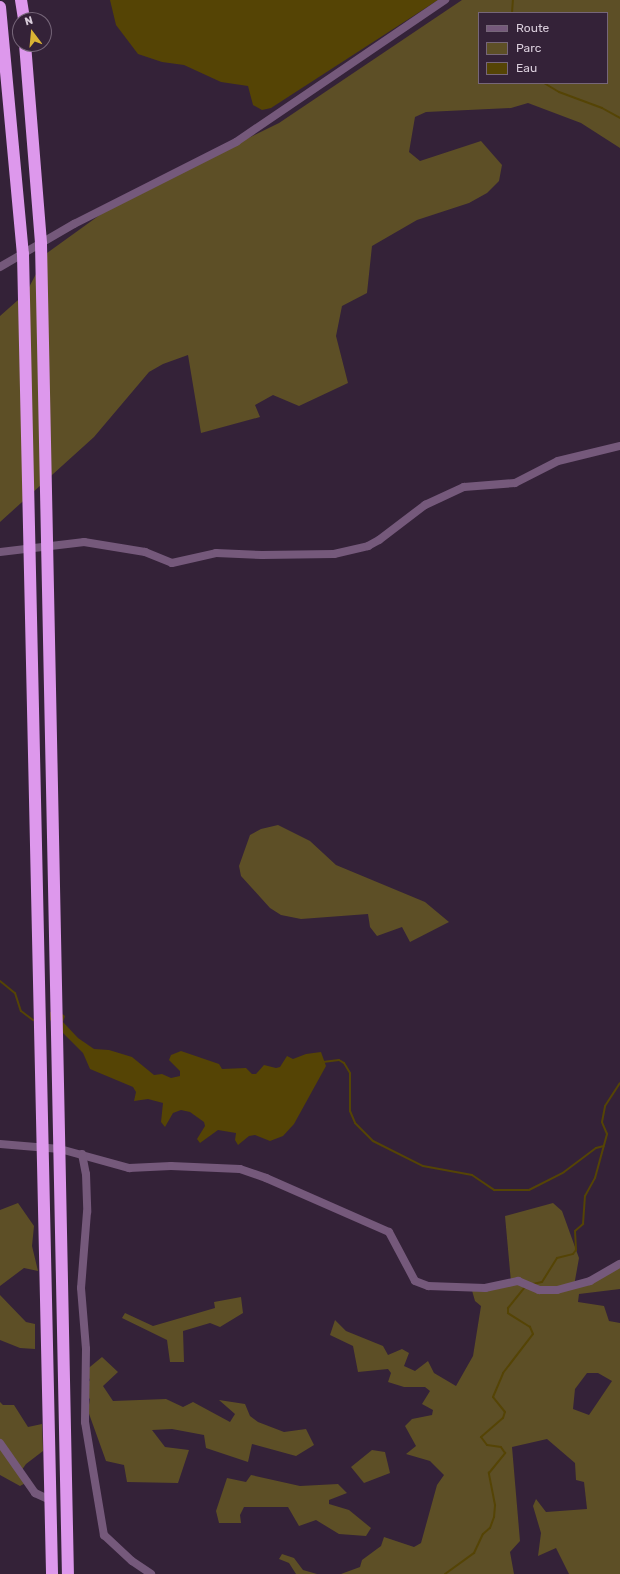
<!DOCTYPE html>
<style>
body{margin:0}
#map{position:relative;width:620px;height:1574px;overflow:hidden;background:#342238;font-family:Rubik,sans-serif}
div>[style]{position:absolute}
.green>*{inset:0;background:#5d4f26}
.water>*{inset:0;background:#554405}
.stream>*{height:2px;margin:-1px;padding:0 1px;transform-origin:1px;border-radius:1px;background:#554405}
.minor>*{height:8px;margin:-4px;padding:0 4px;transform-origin:4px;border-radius:4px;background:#75597b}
.highway>*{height:12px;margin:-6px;padding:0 6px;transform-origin:6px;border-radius:6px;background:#dd98ec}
span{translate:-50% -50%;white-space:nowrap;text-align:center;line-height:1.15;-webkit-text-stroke:4px #342238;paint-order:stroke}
.legend{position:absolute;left:478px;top:12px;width:130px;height:72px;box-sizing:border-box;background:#342238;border:1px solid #766679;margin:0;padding:5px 7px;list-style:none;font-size:12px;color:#d9cddb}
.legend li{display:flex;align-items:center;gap:8px;height:20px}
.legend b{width:20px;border:1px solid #766679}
.north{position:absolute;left:12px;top:12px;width:40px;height:40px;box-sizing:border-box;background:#342238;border:1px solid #766679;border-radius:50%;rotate:344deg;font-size:11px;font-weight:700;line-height:16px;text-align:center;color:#d9cddb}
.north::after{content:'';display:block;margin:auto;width:14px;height:18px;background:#d9b334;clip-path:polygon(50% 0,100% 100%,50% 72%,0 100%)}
</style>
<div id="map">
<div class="green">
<div style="clip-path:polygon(evenodd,462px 0,620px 0,620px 148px,581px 123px,528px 103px,511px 108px,426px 112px,415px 117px,409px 152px,420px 161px,481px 141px,502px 165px,499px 181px,487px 193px,469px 203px,417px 220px,372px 246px,367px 293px,342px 306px,336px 336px,348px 383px,299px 406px,273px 395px,255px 405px,260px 417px,201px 433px,188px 355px,163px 364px,149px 372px,94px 437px,0 522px,0 316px,26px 293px,47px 253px,115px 204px,279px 123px,462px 0,479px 13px,607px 13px,607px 83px,479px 83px,479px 13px)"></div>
<div style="clip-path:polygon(278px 825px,310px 841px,336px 865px,425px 902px,449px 922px,410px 942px,402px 927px,377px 936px,370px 927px,368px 914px,301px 919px,281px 915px,270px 908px,241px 876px,239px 866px,250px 835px,261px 829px)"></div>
<div style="clip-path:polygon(18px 1203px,34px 1226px,32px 1246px,38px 1271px,24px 1268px,0 1286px,0 1210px)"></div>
<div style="clip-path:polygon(evenodd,553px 1203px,562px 1211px,579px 1258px,574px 1286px,620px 1264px,620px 1289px,579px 1294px,578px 1302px,604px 1306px,609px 1321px,620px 1323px,620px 1574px,569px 1574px,556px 1548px,538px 1556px,541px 1533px,533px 1506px,536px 1499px,546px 1512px,587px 1509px,584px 1482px,576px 1480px,575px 1463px,547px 1439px,512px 1447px,520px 1541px,510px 1552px,514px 1574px,341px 1574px,360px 1567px,362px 1560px,381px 1546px,384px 1537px,414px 1547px,421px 1543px,437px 1485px,444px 1475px,430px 1461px,406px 1454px,416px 1446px,405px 1426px,412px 1419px,432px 1415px,433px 1410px,422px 1404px,430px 1391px,425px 1387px,404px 1387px,388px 1382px,391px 1373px,388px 1369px,358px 1372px,353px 1346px,330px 1335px,335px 1320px,346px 1331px,383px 1346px,388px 1355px,402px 1349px,409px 1353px,404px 1366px,415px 1371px,428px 1361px,434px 1373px,456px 1386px,473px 1356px,481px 1306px,475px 1301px,471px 1287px,511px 1282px,505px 1216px,553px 1203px,587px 1373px,598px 1373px,612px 1381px,589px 1415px,573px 1409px,575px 1389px,587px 1373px)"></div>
<div style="clip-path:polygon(0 1295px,26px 1322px,35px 1324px,35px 1349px,20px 1348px,0 1340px)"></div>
<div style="clip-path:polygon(241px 1297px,243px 1313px,220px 1327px,210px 1323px,183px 1331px,184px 1362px,170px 1362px,167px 1340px,122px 1318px,125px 1313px,153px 1326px,215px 1308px,214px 1302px)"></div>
<div style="clip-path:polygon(102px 1357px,118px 1372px,103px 1386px,113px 1401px,166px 1399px,183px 1407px,193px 1402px,230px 1422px,235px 1414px,219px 1400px,245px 1404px,250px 1416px,258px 1422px,284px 1432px,306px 1429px,314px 1445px,296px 1456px,252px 1444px,248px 1462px,206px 1448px,204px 1435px,172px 1429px,152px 1430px,165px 1447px,189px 1450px,178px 1483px,127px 1482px,124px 1465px,106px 1461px,88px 1411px,90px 1399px,82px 1392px,90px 1380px,85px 1371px)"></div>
<div style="clip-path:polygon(0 1402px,3px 1405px,14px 1405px,28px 1427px,42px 1424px,43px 1451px,26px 1464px,19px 1474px,31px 1480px,20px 1486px,0 1475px)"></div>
<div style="clip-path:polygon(372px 1450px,385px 1452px,390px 1473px,364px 1483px,351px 1467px)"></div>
<div style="clip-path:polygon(251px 1475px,300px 1486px,338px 1484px,347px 1493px,329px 1500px,329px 1504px,349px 1510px,371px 1528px,366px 1536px,339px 1534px,316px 1520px,299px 1526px,288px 1507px,244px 1507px,240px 1515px,241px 1523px,219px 1523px,216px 1511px,227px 1478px,246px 1482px)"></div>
<div style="clip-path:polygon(282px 1554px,294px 1558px,303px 1570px,317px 1574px,296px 1574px,289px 1563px,279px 1559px)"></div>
</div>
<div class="water">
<div style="clip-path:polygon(110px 0,438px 0,271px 108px,262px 110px,253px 105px,248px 86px,221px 82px,184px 65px,162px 62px,138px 54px,116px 25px)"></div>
<div style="clip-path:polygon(50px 1012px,60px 1012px,65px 1016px,63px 1022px,78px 1038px,94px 1049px,109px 1050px,132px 1057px,154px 1075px,162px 1074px,171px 1078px,180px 1076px,180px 1071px,169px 1060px,171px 1055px,181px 1051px,219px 1064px,222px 1069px,246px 1068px,252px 1074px,256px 1074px,264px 1065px,276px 1068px,280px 1067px,287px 1056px,293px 1059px,306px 1054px,321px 1052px,326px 1066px,294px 1124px,283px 1136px,270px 1141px,255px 1135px,249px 1136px,238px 1145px,235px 1140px,236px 1133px,218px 1130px,200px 1143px,197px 1139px,205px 1126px,204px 1122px,190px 1112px,181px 1110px,173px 1113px,165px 1127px,161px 1122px,163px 1103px,148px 1099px,134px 1101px,136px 1092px,133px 1087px,90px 1069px,83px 1053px,50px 1020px)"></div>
</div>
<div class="stream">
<div style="left:512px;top:13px;width:13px;rotate:-86deg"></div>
<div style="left:544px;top:83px;width:17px;rotate:31deg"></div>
<div style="left:559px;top:92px;width:46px;rotate:20.4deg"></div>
<div style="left:602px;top:108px;width:21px;rotate:29deg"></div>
<div style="left:0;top:981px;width:19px;rotate:39deg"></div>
<div style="left:15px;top:993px;width:19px;rotate:72deg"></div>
<div style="left:21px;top:1011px;width:15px;rotate:37deg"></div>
<div style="left:323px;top:1062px;width:16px;rotate:-7deg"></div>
<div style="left:339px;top:1060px;width:6px;rotate:31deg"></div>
<div style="left:344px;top:1063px;width:12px;rotate:59deg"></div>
<div style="left:350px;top:1073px;width:38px;rotate:90deg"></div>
<div style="left:350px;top:1111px;width:13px;rotate:67deg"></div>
<div style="left:355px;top:1123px;width:25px;rotate:45deg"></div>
<div style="left:373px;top:1141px;width:56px;rotate:26.6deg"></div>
<div style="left:423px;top:1166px;width:50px;rotate:10.4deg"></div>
<div style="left:472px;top:1175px;width:27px;rotate:34deg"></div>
<div style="left:494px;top:1190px;width:35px"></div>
<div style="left:529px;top:1190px;width:39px;rotate:-27deg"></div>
<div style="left:564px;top:1172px;width:40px;rotate:-37deg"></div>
<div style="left:596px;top:1148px;width:8px;rotate:-14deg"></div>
<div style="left:533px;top:1284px;width:9px;rotate:-13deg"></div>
<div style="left:542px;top:1282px;width:28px;rotate:-58deg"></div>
<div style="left:557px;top:1258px;width:16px;rotate:-14deg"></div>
<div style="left:573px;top:1254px;width:5px;rotate:-53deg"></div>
<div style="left:576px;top:1250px;width:19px;rotate:-93deg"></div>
<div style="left:575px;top:1231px;width:11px;rotate:-41deg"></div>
<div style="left:583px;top:1224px;width:28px;rotate:-86deg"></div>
<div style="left:585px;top:1196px;width:21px;rotate:-61deg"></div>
<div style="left:595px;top:1178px;width:46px;rotate:-74.7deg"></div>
<div style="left:607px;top:1134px;width:13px;rotate:-113deg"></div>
<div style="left:602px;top:1122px;width:16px;rotate:-79deg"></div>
<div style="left:605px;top:1106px;width:27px;rotate:-57deg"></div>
<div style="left:445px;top:1574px;width:36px;rotate:-36deg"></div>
<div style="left:474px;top:1553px;width:21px;rotate:-65deg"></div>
<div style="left:483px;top:1534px;width:9px;rotate:-41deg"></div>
<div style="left:490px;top:1528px;width:12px;rotate:-70deg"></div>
<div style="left:494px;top:1517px;width:12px;rotate:-85deg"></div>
<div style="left:495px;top:1505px;width:33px;rotate:-101deg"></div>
<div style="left:489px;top:1473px;width:26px;rotate:-51deg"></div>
<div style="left:505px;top:1453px;width:7px;rotate:-124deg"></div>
<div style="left:501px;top:1447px;width:14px;rotate:-172deg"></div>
<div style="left:487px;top:1445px;width:10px;rotate:-127deg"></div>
<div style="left:481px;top:1437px;width:29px;rotate:-41deg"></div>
<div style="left:503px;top:1418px;width:6px;rotate:-72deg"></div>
<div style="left:505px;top:1412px;width:19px;rotate:-129deg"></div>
<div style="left:493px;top:1397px;width:26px;rotate:-67deg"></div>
<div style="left:503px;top:1373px;width:49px;rotate:-52.4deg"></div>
<div style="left:533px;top:1334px;width:8px;rotate:-113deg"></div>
<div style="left:530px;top:1327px;width:26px;rotate:-148deg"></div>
<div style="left:508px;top:1313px;width:5px;rotate:-90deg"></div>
<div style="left:508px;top:1308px;width:28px;rotate:-51deg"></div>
</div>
<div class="minor">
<div style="left:0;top:267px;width:86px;rotate:-30.2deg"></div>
<div style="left:74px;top:224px;width:182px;rotate:-26.8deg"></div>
<div style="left:236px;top:142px;width:253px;rotate:-34.2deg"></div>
<div style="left:0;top:552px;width:85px;rotate:-6.8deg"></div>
<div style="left:84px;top:542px;width:62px;rotate:9.3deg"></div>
<div style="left:145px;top:552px;width:29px;rotate:22deg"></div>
<div style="left:172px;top:563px;width:45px;rotate:-12.8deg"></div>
<div style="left:216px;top:553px;width:46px;rotate:2.5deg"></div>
<div style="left:262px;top:555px;width:72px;rotate:-0.8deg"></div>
<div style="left:334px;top:554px;width:35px;rotate:-13deg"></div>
<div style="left:368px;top:546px;width:13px;rotate:-29deg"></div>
<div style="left:379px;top:540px;width:58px;rotate:-37.3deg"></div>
<div style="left:425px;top:505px;width:43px;rotate:-24.8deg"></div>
<div style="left:464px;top:487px;width:51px;rotate:-4.5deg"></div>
<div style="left:515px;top:483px;width:48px;rotate:-27.1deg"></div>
<div style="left:558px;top:461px;width:64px;rotate:-13.6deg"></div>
<div style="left:0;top:1144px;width:60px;rotate:4.8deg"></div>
<div style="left:60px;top:1149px;width:72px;rotate:15.4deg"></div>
<div style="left:129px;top:1168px;width:42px;rotate:-2.7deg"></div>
<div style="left:171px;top:1166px;width:69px;rotate:2.5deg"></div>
<div style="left:240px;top:1169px;width:28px;rotate:19deg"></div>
<div style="left:266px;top:1178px;width:134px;rotate:23.7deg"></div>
<div style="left:389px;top:1232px;width:55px;rotate:62deg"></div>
<div style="left:415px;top:1281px;width:14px;rotate:21deg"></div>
<div style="left:428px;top:1286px;width:57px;rotate:2deg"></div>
<div style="left:485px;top:1288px;width:34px;rotate:-12deg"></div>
<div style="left:518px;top:1281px;width:23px;rotate:23deg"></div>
<div style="left:539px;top:1290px;width:18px"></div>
<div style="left:557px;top:1290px;width:34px;rotate:-15deg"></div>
<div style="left:590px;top:1281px;width:34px;rotate:-30deg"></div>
<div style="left:82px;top:1154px;width:20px;rotate:79deg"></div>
<div style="left:86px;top:1174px;width:38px;rotate:88deg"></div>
<div style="left:87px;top:1212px;width:76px;rotate:94.5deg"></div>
<div style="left:81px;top:1288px;width:61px;rotate:85.3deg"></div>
<div style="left:86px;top:1349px;width:73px;rotate:90.8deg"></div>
<div style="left:85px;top:1422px;width:115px;rotate:80.5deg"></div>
<div style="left:104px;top:1535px;width:38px;rotate:43deg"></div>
<div style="left:132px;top:1561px;width:23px;rotate:34deg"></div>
<div style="left:0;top:1443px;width:61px;rotate:55deg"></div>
<div style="left:35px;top:1493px;width:17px;rotate:25deg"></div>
</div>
<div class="highway">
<div style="left:21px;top:0;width:20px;rotate:81deg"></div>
<div style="left:0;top:7px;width:248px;rotate:84.7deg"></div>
<div style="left:23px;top:254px;width:1320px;rotate:88.74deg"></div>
<div style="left:25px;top:44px;width:201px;rotate:85.4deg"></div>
<div style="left:41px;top:244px;width:1330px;rotate:88.84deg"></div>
</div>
<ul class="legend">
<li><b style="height:5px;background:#75597b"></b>Route</li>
<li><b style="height:11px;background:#5d4f26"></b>Parc</li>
<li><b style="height:11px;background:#554405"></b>Eau</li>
</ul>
<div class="north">N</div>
</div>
